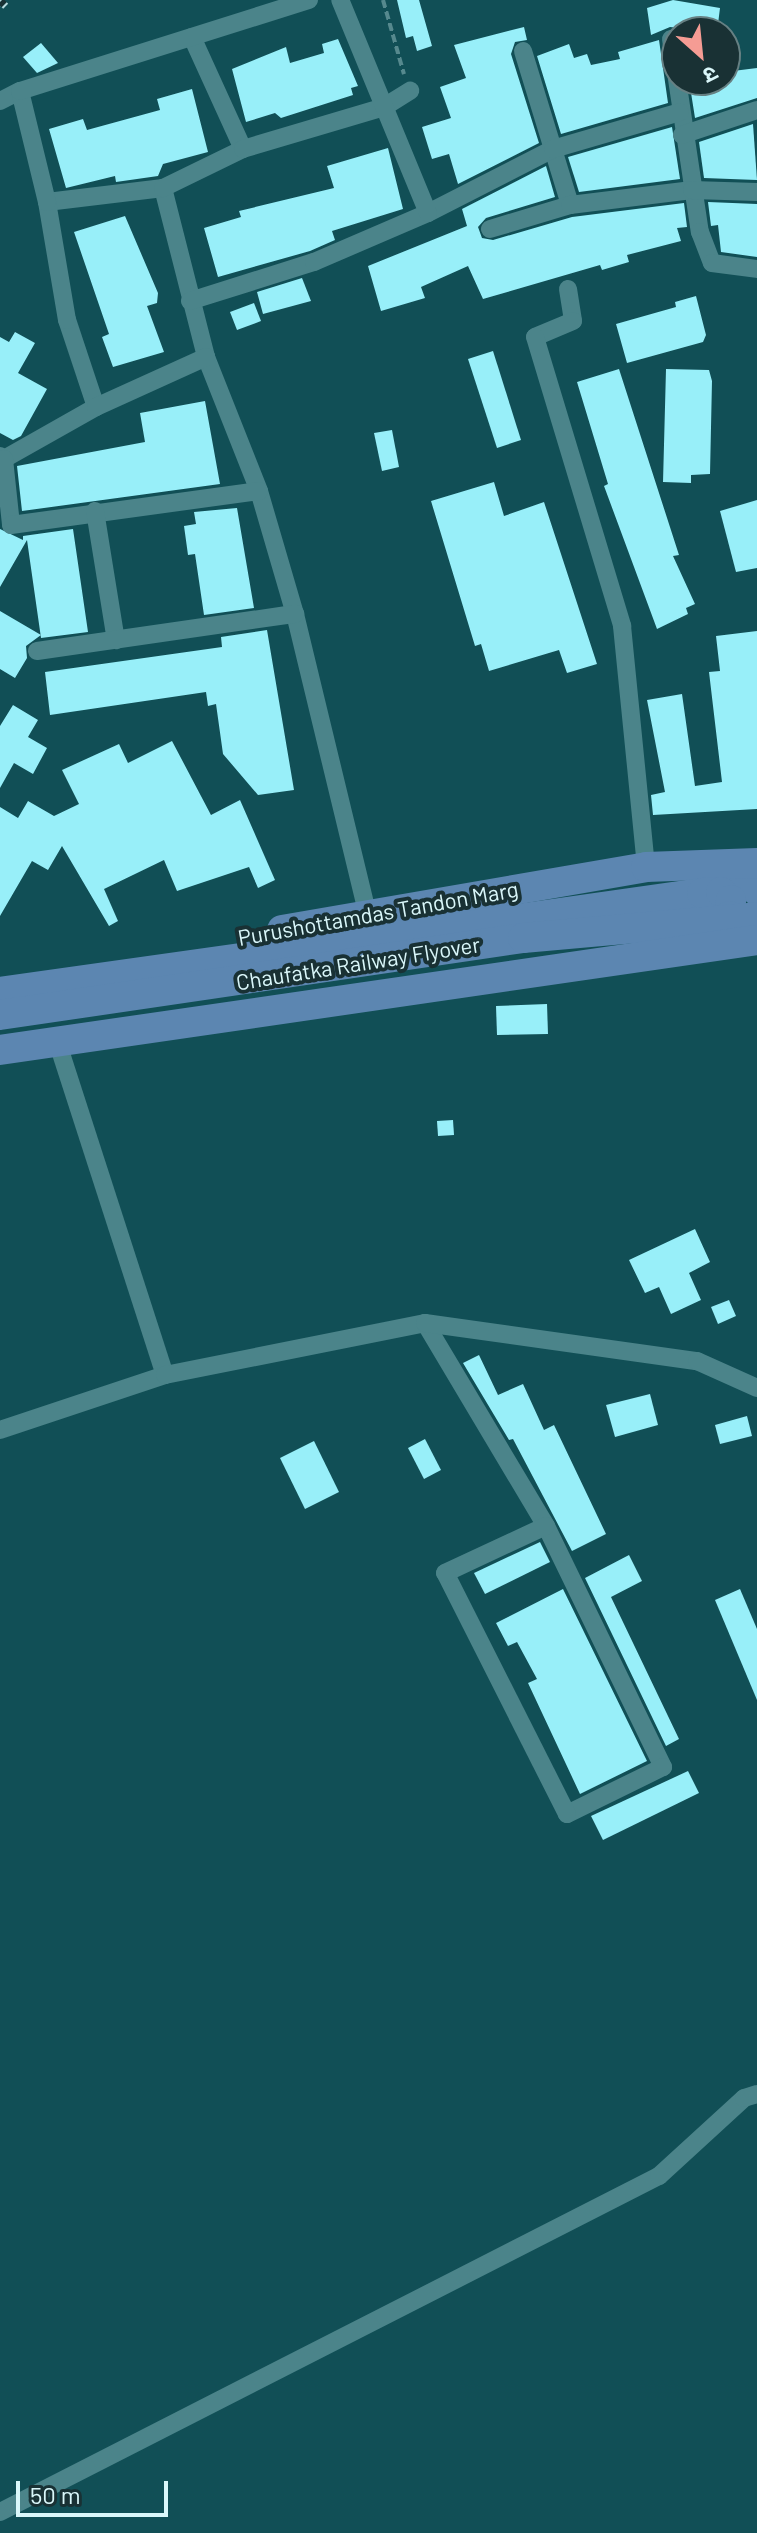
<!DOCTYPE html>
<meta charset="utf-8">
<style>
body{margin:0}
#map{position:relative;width:757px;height:2533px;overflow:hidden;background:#114f56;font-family:Barlow,"Noto Sans Devanagari",sans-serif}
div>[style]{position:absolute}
.building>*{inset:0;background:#98eff9}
.path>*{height:4px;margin-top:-2px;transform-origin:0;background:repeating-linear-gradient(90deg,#56898e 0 8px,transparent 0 12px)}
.street>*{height:18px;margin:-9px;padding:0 9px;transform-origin:9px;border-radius:9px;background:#4b848a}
.primary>*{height:30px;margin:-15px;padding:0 15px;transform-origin:15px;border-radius:15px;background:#5c86b1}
.rail>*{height:9px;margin-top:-4.5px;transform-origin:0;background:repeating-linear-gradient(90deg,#193134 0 18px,#b7dade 0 36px);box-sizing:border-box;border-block:2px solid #b7dade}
span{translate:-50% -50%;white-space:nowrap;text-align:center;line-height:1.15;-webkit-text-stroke:8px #193134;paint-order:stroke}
.street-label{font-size:22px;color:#daf7fa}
.north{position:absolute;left:661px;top:16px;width:80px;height:80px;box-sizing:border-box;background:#193134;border:2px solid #668083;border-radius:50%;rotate:153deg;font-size:22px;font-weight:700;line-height:32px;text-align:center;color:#daf7fa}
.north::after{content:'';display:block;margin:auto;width:28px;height:36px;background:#f59c94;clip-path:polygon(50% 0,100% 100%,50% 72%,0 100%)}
.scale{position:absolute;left:16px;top:2481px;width:152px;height:36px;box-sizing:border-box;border:4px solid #daf7fa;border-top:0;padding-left:10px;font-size:24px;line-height:28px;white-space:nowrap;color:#daf7fa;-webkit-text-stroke:6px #193134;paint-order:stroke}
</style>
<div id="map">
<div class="building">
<div style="clip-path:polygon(397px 0,419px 0,432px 46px,417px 51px,413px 36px,406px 38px)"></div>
<div style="clip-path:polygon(673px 0,720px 8px,717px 32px,670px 27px,651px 35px,647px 8px)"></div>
<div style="clip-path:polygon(524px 27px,527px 40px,515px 42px,511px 54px,539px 143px,458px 184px,449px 154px,432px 159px,422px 127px,451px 118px,440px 87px,466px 78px,454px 45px)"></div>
<div style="clip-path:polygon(338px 39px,358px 86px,351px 88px,353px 95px,281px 118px,275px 113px,246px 122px,232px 69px,286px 47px,290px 63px,324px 53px,322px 44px)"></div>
<div style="clip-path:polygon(659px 40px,668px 103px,561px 134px,537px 56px,569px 44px,574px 58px,587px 54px,591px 65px,620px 59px,618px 52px)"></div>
<div style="clip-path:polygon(41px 43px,58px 63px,37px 73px,23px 57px)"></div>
<div style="clip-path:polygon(757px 68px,757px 98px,695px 118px,689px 80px,725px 80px,725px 72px)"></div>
<div style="clip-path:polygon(192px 89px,208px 152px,163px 164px,158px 176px,116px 182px,115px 176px,66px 188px,49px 129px,83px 119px,87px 130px,160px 110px,157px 99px)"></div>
<div style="clip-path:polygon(753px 124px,757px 180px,704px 178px,699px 142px)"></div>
<div style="clip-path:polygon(672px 127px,680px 179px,579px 192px,568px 157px)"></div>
<div style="clip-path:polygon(388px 148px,403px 209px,332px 231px,335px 240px,310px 251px,218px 277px,204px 228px,241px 217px,239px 211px,334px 188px,327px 166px)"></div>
<div style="clip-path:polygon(546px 166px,555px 197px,486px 218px,478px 227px,482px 238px,493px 240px,572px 217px,684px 203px,687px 227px,677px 228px,681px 241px,627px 255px,629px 262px,602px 270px,600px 265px,483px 299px,468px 266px,421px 287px,425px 298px,381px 311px,368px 266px,467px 226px,462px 209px)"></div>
<div style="clip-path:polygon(708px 202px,757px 204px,757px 257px,721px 252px,718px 225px,711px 226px)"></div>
<div style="clip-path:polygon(125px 216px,158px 293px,157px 303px,147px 306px,164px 352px,113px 367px,102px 337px,109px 334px,74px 232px)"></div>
<div style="clip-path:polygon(302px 278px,311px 301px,263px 314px,257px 292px)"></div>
<div style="clip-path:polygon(696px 296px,706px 335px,703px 342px,627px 363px,616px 324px,676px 307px,675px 302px)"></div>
<div style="clip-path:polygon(254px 303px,261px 321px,237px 330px,230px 312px)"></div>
<div style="clip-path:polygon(15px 332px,35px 343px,18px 373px,47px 389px,21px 436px,13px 440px,0 433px,0 337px,9px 342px)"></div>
<div style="clip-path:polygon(493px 351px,521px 440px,497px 448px,468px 359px)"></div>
<div style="clip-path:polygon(619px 369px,679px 555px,673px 556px,695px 604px,686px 608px,688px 614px,657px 629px,604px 486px,608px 484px,577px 382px)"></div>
<div style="clip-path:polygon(666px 369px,709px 370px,712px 381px,710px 474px,691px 475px,691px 483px,663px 482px)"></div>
<div style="clip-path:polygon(205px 401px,220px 484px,22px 511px,17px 466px,145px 442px,140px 413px)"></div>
<div style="clip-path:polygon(392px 430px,399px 467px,382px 471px,374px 433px)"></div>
<div style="clip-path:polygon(494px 482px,504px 516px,544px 502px,597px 664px,567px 673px,559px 650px,489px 671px,481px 644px,475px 646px,431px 501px)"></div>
<div style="clip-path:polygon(757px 500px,757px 568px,736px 572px,720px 511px)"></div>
<div style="clip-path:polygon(237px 508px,254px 608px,204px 615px,195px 554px,188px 555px,184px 526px,196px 524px,194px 512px)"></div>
<div style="clip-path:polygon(0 529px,23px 540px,23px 536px,73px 529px,88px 632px,41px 638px,27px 540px,0 587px)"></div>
<div style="clip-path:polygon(0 611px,41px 635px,26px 646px,27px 658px,15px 678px,0 669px)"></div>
<div style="clip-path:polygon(267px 630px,294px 790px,258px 795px,223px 754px,216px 704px,208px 706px,206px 692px,50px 715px,45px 672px,222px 647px,221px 637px)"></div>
<div style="clip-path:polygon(757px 631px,757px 809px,653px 815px,651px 795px,665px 792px,647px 700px,682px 694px,695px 786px,722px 782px,709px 672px,720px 671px,716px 636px)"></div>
<div style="clip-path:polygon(13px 705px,38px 720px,28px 737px,47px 748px,33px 774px,14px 763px,0 788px,0 726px)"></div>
<div style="clip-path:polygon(172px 741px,211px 815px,240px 800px,275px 880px,258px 888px,249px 867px,177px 891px,164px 860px,104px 889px,118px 921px,109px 926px,62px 846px,48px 870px,32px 861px,0 916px,0 807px,18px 818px,28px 801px,54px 816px,79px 804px,62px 770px,119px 744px,128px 763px)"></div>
<div style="clip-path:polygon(547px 1004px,548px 1034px,497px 1035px,496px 1006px)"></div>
<div style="clip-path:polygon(453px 1120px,454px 1135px,438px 1136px,437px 1121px)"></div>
<div style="clip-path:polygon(695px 1229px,710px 1262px,689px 1273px,701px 1300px,671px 1314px,659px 1287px,645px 1293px,629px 1260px)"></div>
<div style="clip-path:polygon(729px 1300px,736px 1316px,718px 1324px,711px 1307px)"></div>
<div style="clip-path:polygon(479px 1355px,498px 1395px,523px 1384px,544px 1430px,554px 1425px,606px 1534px,572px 1551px,513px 1439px,509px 1440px,463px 1363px)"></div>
<div style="clip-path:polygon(650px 1394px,658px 1425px,615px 1437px,606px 1405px)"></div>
<div style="clip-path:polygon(747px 1416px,752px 1436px,720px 1444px,715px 1425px)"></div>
<div style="clip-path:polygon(425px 1439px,441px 1470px,424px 1479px,408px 1448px)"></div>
<div style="clip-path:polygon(314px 1441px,339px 1492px,305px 1509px,280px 1458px)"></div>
<div style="clip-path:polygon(540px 1542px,550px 1562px,485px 1594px,474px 1573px)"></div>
<div style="clip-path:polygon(629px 1555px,642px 1581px,611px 1597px,679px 1739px,666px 1746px,585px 1578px)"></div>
<div style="clip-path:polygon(563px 1589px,647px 1761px,580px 1794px,528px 1683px,537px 1679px,517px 1642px,508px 1646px,496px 1623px)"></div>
<div style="clip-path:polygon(740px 1589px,757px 1629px,757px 1700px,715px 1600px)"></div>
<div style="clip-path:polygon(688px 1771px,699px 1793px,603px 1840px,591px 1816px)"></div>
</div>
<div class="path">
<div style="left:383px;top:0;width:77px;rotate:74.2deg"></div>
</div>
<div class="street">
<div style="left:192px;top:37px;width:123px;rotate:65.5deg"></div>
<div style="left:671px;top:39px;width:195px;rotate:81.5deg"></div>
<div style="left:700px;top:232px;width:33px;rotate:69deg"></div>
<div style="left:712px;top:263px;width:45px;rotate:7.6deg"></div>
<div style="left:523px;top:51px;width:161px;rotate:73deg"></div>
<div style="left:0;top:101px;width:22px;rotate:-27deg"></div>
<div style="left:682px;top:135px;width:79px;rotate:-18.4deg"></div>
<div style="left:163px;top:188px;width:174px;rotate:75.7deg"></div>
<div style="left:206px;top:357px;width:144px;rotate:68.4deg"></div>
<div style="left:259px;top:491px;width:128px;rotate:73.7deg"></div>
<div style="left:295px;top:614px;width:318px;rotate:76.4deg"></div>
<div style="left:47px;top:202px;width:117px;rotate:-6.9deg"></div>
<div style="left:163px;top:188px;width:89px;rotate:-26deg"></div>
<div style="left:243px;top:149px;width:147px;rotate:-16.6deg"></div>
<div style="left:384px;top:107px;width:31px;rotate:-32deg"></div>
<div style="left:428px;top:213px;width:140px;rotate:-27.1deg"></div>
<div style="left:553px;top:149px;width:132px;rotate:-16.2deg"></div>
<div style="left:490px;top:229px;width:84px;rotate:-16.7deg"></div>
<div style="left:570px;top:205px;width:123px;rotate:-7deg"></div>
<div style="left:692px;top:190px;width:65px;rotate:1.8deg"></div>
<div style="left:568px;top:289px;width:32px;rotate:81deg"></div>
<div style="left:573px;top:321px;width:41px;rotate:157.2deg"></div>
<div style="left:535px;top:337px;width:302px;rotate:73.2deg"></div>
<div style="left:622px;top:626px;width:242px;rotate:84.3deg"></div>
<div style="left:190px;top:301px;width:130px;rotate:-17.5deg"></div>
<div style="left:314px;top:262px;width:124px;rotate:-23.3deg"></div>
<div style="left:428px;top:213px;width:230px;rotate:-112.4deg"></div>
<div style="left:96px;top:407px;width:92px;rotate:-108.4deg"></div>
<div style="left:67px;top:320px;width:120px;rotate:-99.6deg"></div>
<div style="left:47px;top:202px;width:114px;rotate:-103.7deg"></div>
<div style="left:20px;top:91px;width:303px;rotate:-17.5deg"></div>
<div style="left:0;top:456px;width:5px;rotate:37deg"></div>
<div style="left:4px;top:459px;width:106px;rotate:-29.5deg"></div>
<div style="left:96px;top:407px;width:121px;rotate:-24.4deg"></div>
<div style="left:0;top:462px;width:5px;rotate:-37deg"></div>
<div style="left:4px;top:459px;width:66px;rotate:83.9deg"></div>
<div style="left:11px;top:525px;width:250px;rotate:-7.8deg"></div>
<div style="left:95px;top:511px;width:131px;rotate:80.8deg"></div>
<div style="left:37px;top:651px;width:261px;rotate:-8.2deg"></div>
<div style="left:57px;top:1041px;width:351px;rotate:72.1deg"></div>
<div style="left:425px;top:1323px;width:236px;rotate:59.2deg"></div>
<div style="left:546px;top:1526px;width:268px;rotate:64.1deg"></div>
<div style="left:663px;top:1767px;width:107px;rotate:153.9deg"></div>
<div style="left:567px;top:1814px;width:270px;rotate:-116.8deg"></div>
<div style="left:445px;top:1573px;width:111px;rotate:-25deg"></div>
<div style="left:0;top:1430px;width:174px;rotate:-18.4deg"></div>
<div style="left:165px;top:1375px;width:265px;rotate:-11.3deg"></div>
<div style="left:425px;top:1323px;width:275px;rotate:8deg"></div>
<div style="left:697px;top:1361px;width:66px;rotate:24.2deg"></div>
<div style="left:0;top:2512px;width:740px;rotate:-27.02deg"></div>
<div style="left:659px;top:2176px;width:115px;rotate:-42.5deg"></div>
<div style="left:744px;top:2098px;width:14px;rotate:-17deg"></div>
</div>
<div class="primary">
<div style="left:715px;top:868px;width:27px;rotate:17deg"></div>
<div style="left:741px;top:876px;width:22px;rotate:43deg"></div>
<div style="left:282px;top:930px;width:369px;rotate:-9.8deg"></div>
<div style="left:646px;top:867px;width:111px;rotate:-2.1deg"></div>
<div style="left:0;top:992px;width:709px;rotate:-8.03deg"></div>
<div style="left:702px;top:893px;width:19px;rotate:-3deg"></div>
<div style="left:721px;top:892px;width:13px;rotate:39deg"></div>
<div style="left:731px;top:900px;width:16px;rotate:94deg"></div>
<div style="left:730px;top:916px;width:15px;rotate:152deg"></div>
<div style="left:0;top:1015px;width:529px;rotate:-8.38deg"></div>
<div style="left:523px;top:938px;width:235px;rotate:-5.1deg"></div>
<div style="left:0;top:1050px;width:765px;rotate:-8.27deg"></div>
</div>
<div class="rail">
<div style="left:0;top:5px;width:7px;rotate:-45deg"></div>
</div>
<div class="street-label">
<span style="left:378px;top:913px;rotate:-10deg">Purushottamdas Tandon Marg</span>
<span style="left:358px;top:963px;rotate:-9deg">Chaufatka Railway Flyover</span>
</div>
<div class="north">उ</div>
<div class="scale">50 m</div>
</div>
